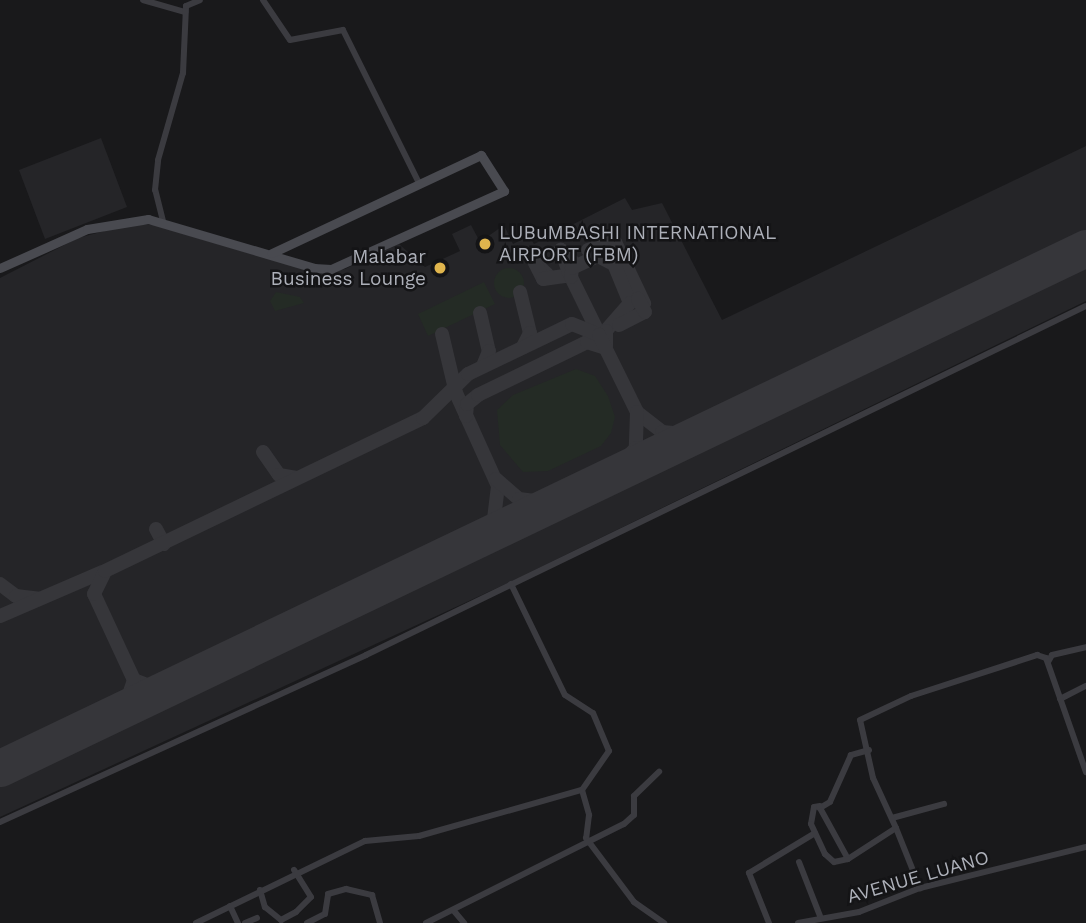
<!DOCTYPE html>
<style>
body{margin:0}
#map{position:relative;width:1086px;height:923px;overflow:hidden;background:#19191b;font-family:"Work Sans",sans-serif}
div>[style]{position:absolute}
.built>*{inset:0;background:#252528}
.green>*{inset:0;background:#242b25}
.round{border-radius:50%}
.taxiway>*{height:14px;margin:-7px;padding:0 7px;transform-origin:7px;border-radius:7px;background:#36363a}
.runway>*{height:37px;margin:-18.5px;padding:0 18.5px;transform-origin:18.5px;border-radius:18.5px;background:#36363a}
.minor>*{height:6px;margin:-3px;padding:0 3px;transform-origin:3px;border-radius:3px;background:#3b3b40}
.secondary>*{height:9px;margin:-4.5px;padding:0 4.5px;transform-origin:4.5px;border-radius:4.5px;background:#494a50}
.dots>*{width:19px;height:19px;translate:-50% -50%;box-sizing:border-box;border:4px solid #141416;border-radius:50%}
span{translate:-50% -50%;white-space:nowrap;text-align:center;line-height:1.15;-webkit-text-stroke:5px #141416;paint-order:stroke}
.poi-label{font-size:19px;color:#adb0b9}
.left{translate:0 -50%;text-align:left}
.right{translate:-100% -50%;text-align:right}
.street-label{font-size:19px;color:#adb0b9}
</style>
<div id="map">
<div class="built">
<div style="clip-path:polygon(101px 138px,127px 207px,45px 239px,19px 170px)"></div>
<div style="clip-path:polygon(1086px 146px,1086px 301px,510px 582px,0 817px,0 278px,78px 238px,127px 225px,154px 225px,313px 272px,345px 269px,399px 244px,425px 267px,460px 251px,452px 234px,471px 225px,480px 242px,504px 225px,513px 244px,529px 236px,534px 244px,625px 198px,632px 210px,662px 203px,722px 320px)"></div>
</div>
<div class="green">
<div class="round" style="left:494px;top:268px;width:30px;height:30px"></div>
<div style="clip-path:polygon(484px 282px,495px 304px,428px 336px,418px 314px)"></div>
<div style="clip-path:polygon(276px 292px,300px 297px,304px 303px,275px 311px,270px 301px)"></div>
<div style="clip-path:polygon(576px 369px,595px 376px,608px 396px,615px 417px,611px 433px,601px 446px,548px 471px,523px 472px,500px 445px,497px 410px,513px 395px)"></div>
</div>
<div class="taxiway">
<div style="left:588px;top:250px;width:28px;rotate:-17deg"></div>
<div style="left:615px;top:242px;width:68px;rotate:64.6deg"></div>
<div style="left:547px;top:274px;width:16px;rotate:-137deg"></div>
<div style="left:535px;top:263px;width:18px;rotate:63deg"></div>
<div style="left:543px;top:279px;width:27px;rotate:-8deg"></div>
<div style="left:570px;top:275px;width:64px;rotate:63.8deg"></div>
<div style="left:570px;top:275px;width:27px;rotate:-110deg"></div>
<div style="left:561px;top:250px;width:17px;rotate:45deg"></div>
<div style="left:571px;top:277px;width:9px;rotate:-84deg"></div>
<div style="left:572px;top:268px;width:29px;rotate:-25deg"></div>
<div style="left:598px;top:256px;width:18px;rotate:27deg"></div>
<div style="left:614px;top:264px;width:42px;rotate:67.7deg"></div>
<div style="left:630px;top:303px;width:37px;rotate:131deg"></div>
<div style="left:606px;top:331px;width:15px;rotate:90deg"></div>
<div style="left:520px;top:292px;width:42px;rotate:76.3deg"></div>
<div style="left:530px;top:333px;width:16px;rotate:117deg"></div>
<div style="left:480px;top:313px;width:39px;rotate:77deg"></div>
<div style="left:489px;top:351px;width:16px;rotate:112deg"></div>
<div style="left:619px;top:325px;width:29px;rotate:-27deg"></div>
<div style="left:645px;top:312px;width:15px;rotate:-118deg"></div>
<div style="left:442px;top:334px;width:61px;rotate:76.7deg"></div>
<div style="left:456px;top:393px;width:102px;rotate:65.7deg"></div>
<div style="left:498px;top:486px;width:33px;rotate:97deg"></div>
<div style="left:494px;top:519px;width:32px;rotate:134deg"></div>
<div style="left:638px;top:413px;width:31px;rotate:38deg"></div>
<div style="left:662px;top:432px;width:34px;rotate:5deg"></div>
<div style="left:466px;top:416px;width:12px;rotate:-85deg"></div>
<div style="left:467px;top:404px;width:14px;rotate:-39deg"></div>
<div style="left:478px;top:395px;width:121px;rotate:-25.9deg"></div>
<div style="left:587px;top:342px;width:20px;rotate:18deg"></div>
<div style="left:263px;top:452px;width:28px;rotate:55deg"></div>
<div style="left:279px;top:475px;width:18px;rotate:9deg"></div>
<div style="left:496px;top:479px;width:30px;rotate:41deg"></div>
<div style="left:519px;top:499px;width:34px;rotate:7deg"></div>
<div style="left:156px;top:529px;width:17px;rotate:62deg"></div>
<div style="left:0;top:584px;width:20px;rotate:37deg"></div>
<div style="left:16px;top:596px;width:23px;rotate:7deg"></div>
<div style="left:0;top:616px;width:111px;rotate:-23.3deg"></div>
<div style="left:134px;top:680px;width:30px;rotate:21deg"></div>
<div style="left:124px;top:709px;width:31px;rotate:-71deg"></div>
<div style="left:134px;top:680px;width:95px;rotate:-114.9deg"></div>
<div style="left:94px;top:594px;width:25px;rotate:-64deg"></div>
<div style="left:105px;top:571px;width:353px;rotate:-25.7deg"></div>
<div style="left:423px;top:418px;width:63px;rotate:-44.4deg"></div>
<div style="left:468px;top:374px;width:115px;rotate:-25.7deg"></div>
<div style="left:572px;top:324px;width:29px;rotate:22deg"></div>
<div style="left:599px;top:335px;width:86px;rotate:63.7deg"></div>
<div style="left:637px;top:412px;width:36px;rotate:92deg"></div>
<div style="left:636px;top:448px;width:39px;rotate:134deg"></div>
</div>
<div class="runway">
<div style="left:0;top:768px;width:1204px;rotate:-25.59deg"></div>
</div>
<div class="minor">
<div style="left:143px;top:0;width:44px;rotate:15.9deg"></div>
<div style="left:263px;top:0;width:48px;rotate:56deg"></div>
<div style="left:290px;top:40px;width:54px;rotate:-10.7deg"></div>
<div style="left:343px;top:30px;width:171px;rotate:63.6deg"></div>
<div style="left:163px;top:221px;width:32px;rotate:-104deg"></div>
<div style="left:155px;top:190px;width:30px;rotate:-84deg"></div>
<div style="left:158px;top:160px;width:91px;rotate:-74deg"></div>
<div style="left:183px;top:73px;width:67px;rotate:-87.4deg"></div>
<div style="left:186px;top:6px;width:15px;rotate:-23deg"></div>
<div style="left:511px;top:584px;width:123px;rotate:64.1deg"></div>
<div style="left:565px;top:695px;width:33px;rotate:33deg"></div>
<div style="left:593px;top:713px;width:41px;rotate:67.2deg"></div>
<div style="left:609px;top:751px;width:47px;rotate:124.7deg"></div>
<div style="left:582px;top:790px;width:26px;rotate:74deg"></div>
<div style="left:589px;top:815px;width:23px;rotate:97deg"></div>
<div style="left:586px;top:838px;width:80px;rotate:53.1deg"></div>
<div style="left:634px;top:902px;width:37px;rotate:35deg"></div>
<div style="left:1048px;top:662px;width:8px;rotate:-60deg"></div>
<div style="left:1052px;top:655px;width:35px;rotate:-13deg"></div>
<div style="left:1060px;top:699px;width:29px;rotate:-27deg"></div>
<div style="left:869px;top:750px;width:19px;rotate:164deg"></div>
<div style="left:851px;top:755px;width:51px;rotate:114.1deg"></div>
<div style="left:830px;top:802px;width:12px;rotate:149deg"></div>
<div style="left:820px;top:808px;width:58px;rotate:61.2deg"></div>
<div style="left:848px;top:859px;width:57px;rotate:-32.9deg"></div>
<div style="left:896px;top:828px;width:65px;rotate:68.2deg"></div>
<div style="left:820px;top:806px;width:6px;rotate:171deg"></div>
<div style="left:814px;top:807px;width:17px;rotate:100deg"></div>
<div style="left:811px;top:824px;width:33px;rotate:65deg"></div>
<div style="left:825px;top:854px;width:12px;rotate:42deg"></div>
<div style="left:834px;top:862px;width:14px;rotate:-12deg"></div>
<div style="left:892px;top:818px;width:54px;rotate:-15.1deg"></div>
<div style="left:0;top:822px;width:402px;rotate:-24.5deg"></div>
<div style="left:366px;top:655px;width:800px;rotate:-25.86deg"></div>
<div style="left:896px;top:828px;width:55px;rotate:-114.7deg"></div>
<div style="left:873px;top:778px;width:59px;rotate:-102.6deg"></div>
<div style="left:860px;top:720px;width:56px;rotate:-25.2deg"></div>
<div style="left:911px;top:696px;width:133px;rotate:-18deg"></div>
<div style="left:1037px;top:655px;width:9px;rotate:18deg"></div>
<div style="left:1046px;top:658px;width:121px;rotate:70.7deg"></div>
<div style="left:799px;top:862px;width:58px;rotate:68.7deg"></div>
<div style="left:260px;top:890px;width:18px;rotate:74deg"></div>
<div style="left:265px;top:907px;width:21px;rotate:39deg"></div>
<div style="left:281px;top:920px;width:17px;rotate:-28deg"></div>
<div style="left:296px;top:912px;width:21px;rotate:-45deg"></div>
<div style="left:311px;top:897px;width:32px;rotate:-122deg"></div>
<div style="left:230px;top:906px;width:19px;rotate:65deg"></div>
<div style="left:454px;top:911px;width:16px;rotate:50deg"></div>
<div style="left:196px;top:923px;width:188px;rotate:-25.9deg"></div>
<div style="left:365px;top:841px;width:54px;rotate:-5.3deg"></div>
<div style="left:419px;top:836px;width:169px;rotate:-15.8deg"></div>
<div style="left:245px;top:923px;width:13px;rotate:-23deg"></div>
<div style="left:307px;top:923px;width:20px;rotate:-27deg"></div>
<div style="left:325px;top:914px;width:20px;rotate:-81deg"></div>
<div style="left:328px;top:894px;width:19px;rotate:-16deg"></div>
<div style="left:346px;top:889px;width:27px;rotate:13deg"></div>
<div style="left:372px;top:895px;width:29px;rotate:74deg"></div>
<div style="left:426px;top:923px;width:221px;rotate:-26.6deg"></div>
<div style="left:624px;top:824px;width:13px;rotate:-42deg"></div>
<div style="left:634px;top:815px;width:19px;rotate:-90deg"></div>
<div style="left:634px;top:796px;width:35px;rotate:-44deg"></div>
<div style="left:769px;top:923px;width:54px;rotate:-111.8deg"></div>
<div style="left:749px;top:873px;width:77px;rotate:-31.2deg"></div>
<div style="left:798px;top:923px;width:62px;rotate:-10.2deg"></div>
<div style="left:859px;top:912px;width:66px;rotate:-21.5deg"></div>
<div style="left:920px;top:888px;width:171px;rotate:-13.9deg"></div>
</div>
<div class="secondary">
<div style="left:0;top:268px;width:95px;rotate:-24.1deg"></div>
<div style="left:87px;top:229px;width:62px;rotate:-9.3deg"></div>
<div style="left:148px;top:219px;width:173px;rotate:16.4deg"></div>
<div style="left:314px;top:268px;width:17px;rotate:3deg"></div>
<div style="left:331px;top:269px;width:190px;rotate:-24.3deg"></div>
<div style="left:504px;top:191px;width:43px;rotate:-122.6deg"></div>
<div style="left:481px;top:155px;width:231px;rotate:154.9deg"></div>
</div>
<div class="dots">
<div style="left:485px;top:244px;background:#e0b54d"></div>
<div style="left:440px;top:268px;background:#e0b54d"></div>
</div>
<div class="poi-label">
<span class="left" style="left:499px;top:244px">LUBuMBASHI INTERNATIONAL<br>AIRPORT (FBM)</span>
<span class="right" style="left:426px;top:268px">Malabar<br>Business Lounge</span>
</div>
<div class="street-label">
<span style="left:918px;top:877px;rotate:-16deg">AVENUE LUANO</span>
</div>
</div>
